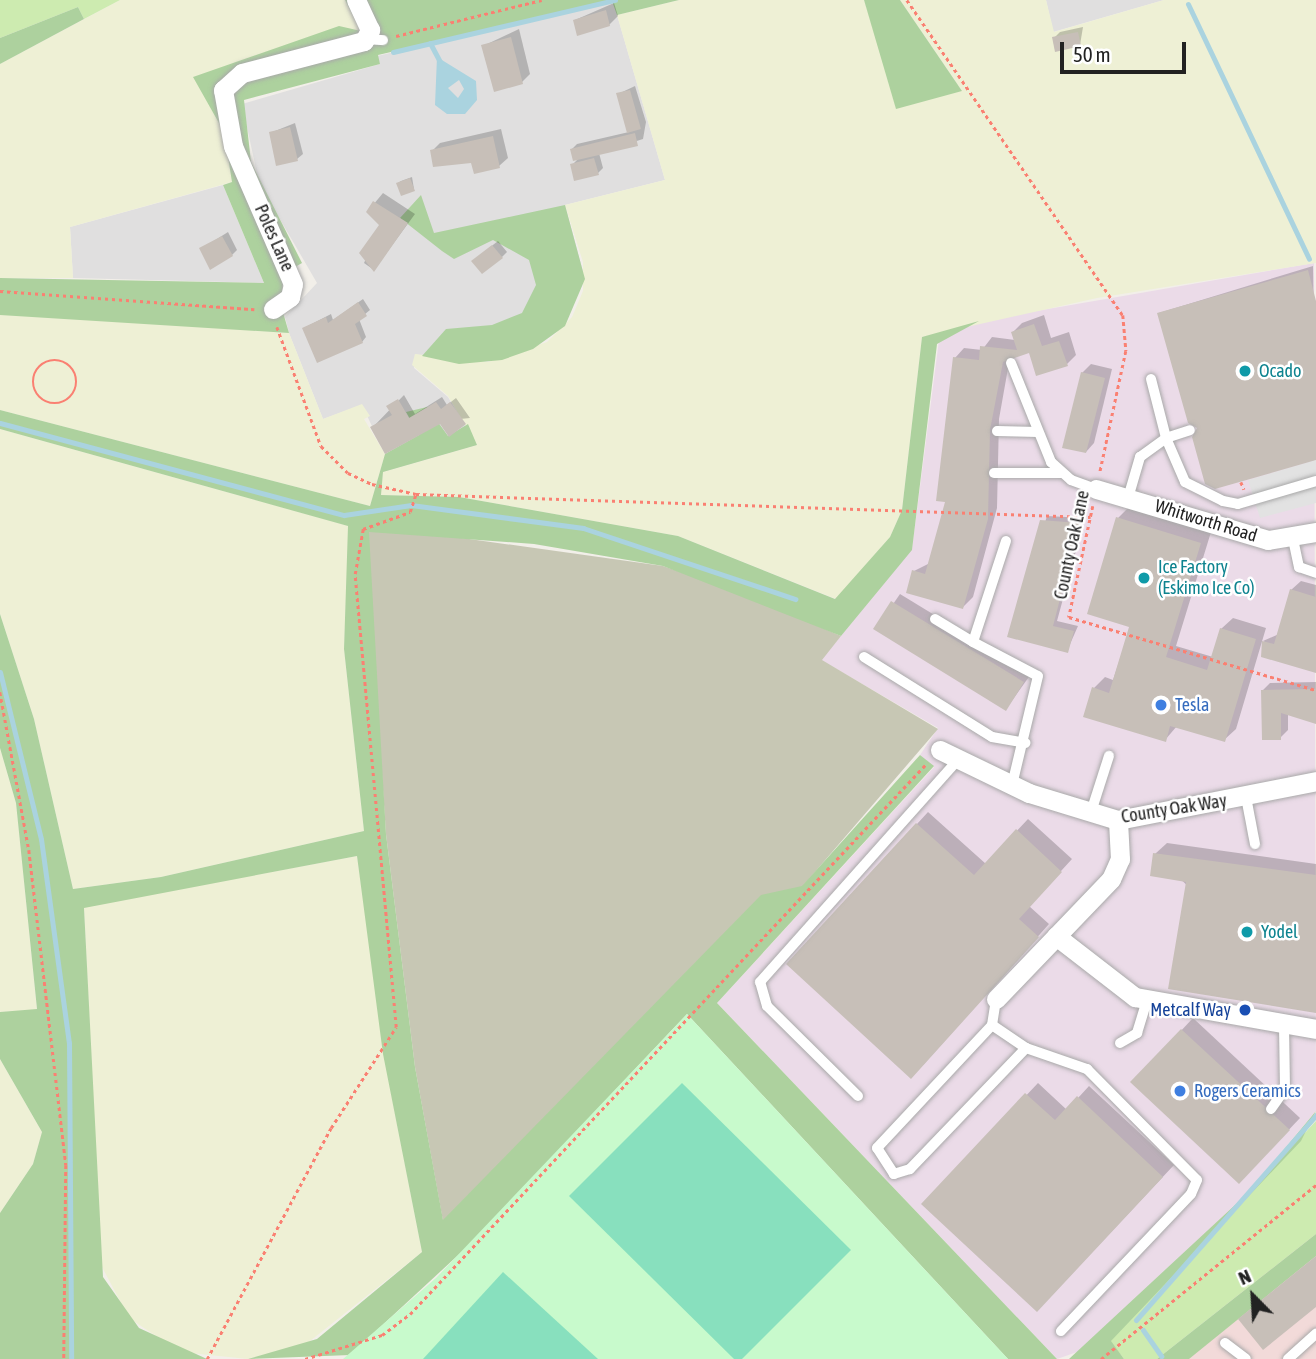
<!DOCTYPE html>
<style>
body{margin:0}
#map{position:relative;width:1316px;height:1359px;overflow:hidden;background:#f2efe9;font-family:"Asap Condensed",sans-serif}
div>[style]{position:absolute}
.residential>*{inset:0;background:#e0dfdf}
.commercial>*{inset:0;background:#f2dad9}
.industrial>*{inset:0;background:#ebdbe8}
.construction>*{inset:0;background:#c7c7b4}
.farmland>*{inset:0;background:#eef0d5}
.grass>*{inset:0;background:#cdebb0}
.forest>*{inset:0;background:#add19e}
.park>*{inset:0;background:#c8facc}
.pitch>*{inset:0;background:#88e0be}
.parking>*{inset:0;background:#e2e2e2}
.water>*{inset:0;background:#aad3df}
.shadow>*{inset:0;background:#0003}
.stream>*{height:5px;margin:-2.5px;padding:0 2.5px;transform-origin:2.5px;border-radius:2.5px;background:#aad3df}
.building>*{inset:0;background:#c7bfb8}
.path>*{height:2.5px;margin-top:-1.25px;transform-origin:0;background:repeating-linear-gradient(90deg,#fa8072 0 3.5px,transparent 0 7px)}
.path>.ring{margin:-1.25px;padding:0;box-sizing:content-box;background:none;border:2.5px solid #fa8072;border-radius:50%}
.roads{filter:drop-shadow(0 0 2px #a9a9a9) drop-shadow(0 0 2px #a9a9a9)}
.service>*{height:10px;margin:-5px;padding:0 5px;transform-origin:5px;border-radius:5px;background:#fff}
.minor>*{height:19px;margin:-9.5px;padding:0 9.5px;transform-origin:9.5px;border-radius:9.5px;background:#fff}
.dots>*{width:19px;height:19px;translate:-50% -50%;box-sizing:border-box;border:4px solid #fff;border-radius:50%}
span{translate:-50% -50%;white-space:nowrap;text-align:center;line-height:1.15;-webkit-text-stroke:5px #fff;paint-order:stroke}
.street-label{font-size:18px;color:#222}
.culture-label{font-size:18px;color:#0d838f}
.left{translate:0 -50%;text-align:left}
.shop-label{font-size:18px;color:#366cbe}
.transit-label{font-size:18px;color:#164399}
.right{translate:-100% -50%;text-align:right}
.north{position:absolute;left:1218px;top:1261px;width:70px;height:70px;-webkit-text-stroke:5px #fff;paint-order:stroke;rotate:336deg;font-size:19px;font-weight:700;line-height:28px;text-align:center;color:#222}
.north::after{content:'';display:block;margin:auto;width:24px;height:32px;background:#222;clip-path:polygon(50% 0,100% 100%,50% 72%,0 100%)}
.scale{position:absolute;left:1060px;top:42px;width:126px;height:32px;box-sizing:border-box;border:4px solid #222;border-top:0;padding-left:9px;font-size:21px;line-height:24px;white-space:nowrap;color:#222;-webkit-text-stroke:5px #fff;paint-order:stroke}
</style>
<div id="map">
<div class="residential">
<div style="clip-path:polygon(1046px 0,1164px 0,1053px 32px)"></div>
<div style="clip-path:polygon(613px 1px,665px 180px,565px 205px,585px 279px,442px 361px,415px 354px,414px 368px,448px 397px,477px 445px,383px 472px,385px 454px,362px 405px,323px 419px,289px 333px,285px 317px,317px 283px,259px 183px,242px 104px,380px 64px,377px 56px)"></div>
<div style="clip-path:polygon(223px 185px,264px 283px,73px 278px,70px 227px)"></div>
</div>
<div class="commercial">
<div style="clip-path:polygon(1316px 1234px,1316px 1359px,1176px 1359px,1222px 1308px)"></div>
</div>
<div class="industrial">
<div style="clip-path:polygon(1314px 263px,1316px 1111px,1248px 1192px,1172px 1266px,1080px 1351px,1057px 1359px,717px 1003px,934px 767px,920px 755px,938px 728px,821px 660px,912px 549px,939px 340px,979px 321px)"></div>
</div>
<div class="construction">
<div style="clip-path:polygon(405px 530px,663px 566px,741px 593px,841px 636px,822px 660px,938px 729px,802px 887px,761px 896px,443px 1221px,415px 1067px,386px 834px,369px 582px,369px 531px)"></div>
</div>
<div class="farmland">
<div style="clip-path:polygon(120px 0,345px 0,362px 31px,336px 31px,194px 77px,224px 132px,232px 182px,70px 227px,73px 278px,0 278px,0 64px)"></div>
<div style="clip-path:polygon(679px 0,864px 0,868px 11px,962px 91px,900px 0,1046px 0,1054px 32px,1164px 0,1316px 0,1316px 263px,1097px 298px,922px 337px,902px 510px,890px 537px,836px 599px,678px 536px,459px 497px,380px 495px,383px 472px,477px 445px,448px 396px,412px 365px,415px 354px,488px 362px,547px 342px,572px 317px,583px 291px,583px 262px,565px 205px,665px 180px,617px 15px)"></div>
<div style="clip-path:polygon(42px 314px,289px 333px,323px 419px,362px 404px,370px 416px,364px 419px,385px 454px,370px 506px,0 410px,0 315px)"></div>
<div style="clip-path:polygon(0 429px,349px 526px,344px 649px,364px 831px,161px 877px,73px 889px,34px 719px,0 614px)"></div>
<div style="clip-path:polygon(0 748px,16px 803px,37px 1010px,0 1012px)"></div>
<div style="clip-path:polygon(357px 856px,391px 1093px,422px 1252px,305px 1345px,248px 1359px,180px 1352px,129px 1318px,101px 1265px,84px 907px)"></div>
<div style="clip-path:polygon(0 1059px,42px 1132px,33px 1164px,0 1213px)"></div>
</div>
<div class="grass">
<div style="clip-path:polygon(0 0,120px 0,84px 19px,78px 7px,0 38px)"></div>
<div style="clip-path:polygon(1316px 1121px,1316px 1234px,1157px 1359px,1124px 1359px,1110px 1341px)"></div>
</div>
<div class="forest">
<div style="clip-path:polygon(345px 0,679px 0,617px 15px,612px 1px,378px 55px,380px 64px,244px 100px,251px 162px,302px 263px,283px 274px,282px 309px,289px 333px,0 315px,0 278px,264px 283px,223px 185px,232px 182px,224px 132px,193px 77px,339px 26px,361px 31px)"></div>
<div style="clip-path:polygon(864px 0,900px 0,962px 91px,896px 109px)"></div>
<div style="clip-path:polygon(78px 7px,84px 19px,0 64px,0 38px)"></div>
<div style="clip-path:polygon(421px 195px,434px 233px,565px 205px,585px 279px,565px 326px,533px 349px,502px 360px,459px 364px,422px 356px,446px 329px,492px 325px,522px 313px,536px 285px,529px 260px,493px 240px,454px 259px,442px 251px,400px 218px)"></div>
<div style="clip-path:polygon(979px 321px,937px 344px,912px 550px,841px 636px,663px 566px,534px 544px,369px 532px,386px 834px,415px 1067px,443px 1220px,761px 895px,802px 886px,920px 755px,934px 766px,717px 1003px,1057px 1359px,1008px 1359px,687px 1014px,468px 1246px,350px 1355px,248px 1359px,317px 1339px,422px 1252px,383px 1054px,357px 856px,84px 908px,103px 1277px,139px 1328px,207px 1359px,0 1359px,0 1213px,33px 1164px,42px 1132px,0 1059px,0 1012px,37px 1009px,16px 803px,0 748px,0 614px,34px 719px,73px 889px,161px 877px,364px 831px,344px 649px,348px 526px,0 429px,0 410px,370px 506px,385px 454px,419px 435px,406px 412px,427px 407px,448px 436px,468px 424px,477px 445px,383px 472px,381px 495px,459px 497px,678px 536px,835px 599px,890px 537px,902px 510px,922px 337px)"></div>
<div style="clip-path:polygon(1316px 1111px,1301px 1141px,1111px 1341px,1124px 1359px,1069px 1359px,1249px 1192px)"></div>
<div style="clip-path:polygon(1316px 1234px,1316px 1256px,1189px 1359px,1157px 1359px)"></div>
</div>
<div class="park">
<div style="clip-path:polygon(687px 1014px,1008px 1359px,343px 1359px,436px 1278px)"></div>
</div>
<div class="pitch">
<div style="clip-path:polygon(682px 1083px,851px 1250px,742px 1359px,734px 1359px,569px 1196px)"></div>
<div style="clip-path:polygon(503px 1272px,598px 1359px,423px 1359px)"></div>
</div>
<div class="parking">
<div style="clip-path:polygon(1316px 460px,1316px 503px,1260px 518px,1248px 480px)"></div>
</div>
<div class="water">
<div style="clip-path:polygon(evenodd,437px 57px,476px 81px,477px 100px,465px 114px,447px 114px,435px 105px,437px 57px,459px 80px,464px 89px,458px 98px,448px 88px,459px 80px)"></div>
</div>
<div class="shadow">
<div style="clip-path:polygon(614px 3px,618px 16px,609px 25px,575px 20px)"></div>
<div style="clip-path:polygon(1083px 27px,1080px 45px,1054px 38px,1060px 32px)"></div>
<div style="clip-path:polygon(519px 29px,530px 74px,522px 82px,483px 46px)"></div>
<div style="clip-path:polygon(635px 86px,646px 122px,643px 139px,599px 153px,603px 168px,598px 173px,572px 165px,579px 158px,572px 149px,577px 144px,629px 132px,618px 94px)"></div>
<div style="clip-path:polygon(295px 123px,303px 154px,297px 159px,270px 133px)"></div>
<div style="clip-path:polygon(501px 129px,508px 158px,499px 166px,432px 151px,440px 143px)"></div>
<div style="clip-path:polygon(412px 177px,414px 189px,398px 183px,401px 181px)"></div>
<div style="clip-path:polygon(383px 193px,415px 214px,374px 270px,364px 263px,381px 225px,368px 211px)"></div>
<div style="clip-path:polygon(228px 232px,237px 250px,232px 255px,201px 249px)"></div>
<div style="clip-path:polygon(498px 241px,507px 252px,502px 257px,479px 256px)"></div>
<div style="clip-path:polygon(1313px 266px,1316px 459px,1200px 428px,1159px 313px)"></div>
<div style="clip-path:polygon(363px 299px,370px 310px,359px 319px,366px 337px,362px 342px,304px 328px,331px 314px,333px 320px)"></div>
<div style="clip-path:polygon(1044px 315px,1051px 338px,1069px 332px,1076px 355px,1067px 364px,1030px 351px,1010px 357px,999px 419px,997px 508px,973px 597px,963px 607px,914px 571px,930px 563px,947px 501px,955px 358px,964px 348px,982px 350px,992px 337px,1015px 340px,1013px 332px,1022px 323px)"></div>
<div style="clip-path:polygon(1091px 364px,1112px 369px,1094px 443px,1086px 452px,1082px 373px)"></div>
<div style="clip-path:polygon(404px 395px,415px 414px,442px 397px,447px 405px,456px 398px,470px 418px,372px 428px)"></div>
<div style="clip-path:polygon(1129px 507px,1211px 532px,1176px 646px,1213px 657px,1221px 629px,1233px 618px,1266px 628px,1236px 729px,1224px 740px,1177px 726px,1165px 740px,1094px 688px,1105px 677px,1113px 680px,1131px 626px,1118px 518px)"></div>
<div style="clip-path:polygon(1047px 516px,1085px 518px,1057px 621px,1078px 626px,1067px 651px,1009px 636px)"></div>
<div style="clip-path:polygon(1301px 581px,1316px 585px,1316px 671px,1263px 641px,1279px 634px,1291px 590px)"></div>
<div style="clip-path:polygon(900px 594px,1031px 674px,1006px 709px,876px 629px)"></div>
<div style="clip-path:polygon(1316px 682px,1316px 722px,1288px 714px,1288px 730px,1280px 738px,1263px 690px,1270px 683px)"></div>
<div style="clip-path:polygon(928px 812px,986px 864px,1028px 819px,1072px 859px,1029px 906px,1049px 924px,923px 1065px,917px 824px)"></div>
<div style="clip-path:polygon(1167px 843px,1316px 864px,1316px 1012px,1155px 854px)"></div>
<div style="clip-path:polygon(1193px 1018px,1300px 1118px,1251px 1170px,1133px 1082px)"></div>
<div style="clip-path:polygon(1038px 1083px,1067px 1110px,1089px 1086px,1174px 1165px,1049px 1298px,924px 1204px)"></div>
</div>
<div class="stream">
<div style="left:1188px;top:4px;width:282px;rotate:64.6deg"></div>
<div style="left:430px;top:43px;width:21px;rotate:62deg"></div>
<div style="left:393px;top:52px;width:228px;rotate:-13.2deg"></div>
<div style="left:0;top:423px;width:356px;rotate:15deg"></div>
<div style="left:344px;top:515px;width:68px;rotate:-8.5deg"></div>
<div style="left:411px;top:505px;width:174px;rotate:7.6deg"></div>
<div style="left:583px;top:528px;width:224px;rotate:18.5deg"></div>
<div style="left:0;top:672px;width:172px;rotate:76.2deg"></div>
<div style="left:41px;top:839px;width:206px;rotate:82.2deg"></div>
<div style="left:69px;top:1043px;width:316px;rotate:89.6deg"></div>
<div style="left:1136px;top:1320px;width:273px;rotate:-48.7deg"></div>
<div style="left:1143px;top:1330px;width:32px;rotate:55deg"></div>
</div>
<div class="building">
<div style="clip-path:polygon(606px 10px,610px 26px,577px 36px,573px 20px)"></div>
<div style="clip-path:polygon(1078px 32px,1081px 46px,1055px 52px,1052px 37px)"></div>
<div style="clip-path:polygon(511px 37px,523px 84px,494px 92px,481px 45px)"></div>
<div style="clip-path:polygon(630px 90px,641px 129px,627px 133px,616px 93px)"></div>
<div style="clip-path:polygon(290px 127px,298px 161px,276px 166px,269px 132px)"></div>
<div style="clip-path:polygon(635px 133px,638px 146px,573px 161px,570px 149px)"></div>
<div style="clip-path:polygon(493px 136px,500px 168px,474px 174px,471px 163px,433px 167px,430px 150px)"></div>
<div style="clip-path:polygon(594px 158px,599px 175px,574px 181px,570px 164px)"></div>
<div style="clip-path:polygon(410px 178px,415px 191px,401px 196px,396px 183px)"></div>
<div style="clip-path:polygon(373px 201px,408px 223px,374px 272px,359px 253px,379px 225px,366px 212px)"></div>
<div style="clip-path:polygon(222px 236px,233px 256px,210px 270px,199px 248px)"></div>
<div style="clip-path:polygon(492px 245px,503px 258px,482px 274px,471px 261px)"></div>
<div style="clip-path:polygon(1308px 270px,1316px 301px,1316px 460px,1215px 489px,1205px 484px,1192px 437px,1197px 428px,1188px 423px,1157px 313px)"></div>
<div style="clip-path:polygon(358px 302px,367px 316px,355px 324px,363px 343px,317px 363px,302px 328px,326px 317px,328px 323px)"></div>
<div style="clip-path:polygon(1034px 324px,1042px 346px,1059px 341px,1068px 366px,1036px 376px,1029px 353px,1003px 362px,990px 430px,988px 519px,963px 609px,906px 593px,912px 570px,925px 574px,945px 502px,936px 501px,953px 357px,979px 360px,980px 346px,1017px 350px,1011px 332px)"></div>
<div style="clip-path:polygon(1081px 372px,1105px 378px,1086px 453px,1062px 448px)"></div>
<div style="clip-path:polygon(398px 399px,409px 418px,436px 402px,441px 409px,450px 402px,466px 424px,449px 437px,440px 424px,385px 454px,370px 427px,392px 415px,386px 406px)"></div>
<div style="clip-path:polygon(1116px 517px,1201px 543px,1166px 657px,1207px 670px,1220px 628px,1256px 639px,1225px 742px,1170px 726px,1166px 742px,1083px 717px,1092px 687px,1109px 693px,1129px 627px,1087px 614px)"></div>
<div style="clip-path:polygon(1040px 520px,1080px 523px,1053px 626px,1074px 631px,1068px 653px,1007px 637px)"></div>
<div style="clip-path:polygon(1290px 589px,1316px 597px,1316px 673px,1261px 657px,1262px 641px,1274px 644px)"></div>
<div style="clip-path:polygon(891px 601px,1024px 682px,1006px 711px,873px 629px)"></div>
<div style="clip-path:polygon(1316px 689px,1316px 724px,1281px 713px,1281px 740px,1262px 740px,1261px 690px)"></div>
<div style="clip-path:polygon(916px 823px,974px 875px,1016px 829px,1062px 872px,1019px 919px,1039px 937px,911px 1079px,786px 964px)"></div>
<div style="clip-path:polygon(1153px 853px,1316px 875px,1316px 1013px,1168px 989px,1186px 882px,1150px 876px)"></div>
<div style="clip-path:polygon(1181px 1029px,1290px 1130px,1239px 1184px,1130px 1082px)"></div>
<div style="clip-path:polygon(1025px 1093px,1055px 1120px,1077px 1096px,1163px 1177px,1037px 1312px,921px 1204px)"></div>
<div style="clip-path:polygon(1316px 1256px,1316px 1307px,1263px 1350px,1238px 1319px)"></div>
</div>
<div class="path">
<div style="left:907px;top:0;width:382px;rotate:55.6deg"></div>
<div style="left:1123px;top:315px;width:36px;rotate:85deg"></div>
<div style="left:1126px;top:351px;width:124px;rotate:102.1deg"></div>
<div style="left:396px;top:36px;width:150px;rotate:-13.9deg"></div>
<div style="left:0;top:291px;width:255px;rotate:4.1deg"></div>
<div style="left:277px;top:327px;width:127px;rotate:69.7deg"></div>
<div style="left:321px;top:446px;width:38px;rotate:45deg"></div>
<div style="left:348px;top:473px;width:26px;rotate:25deg"></div>
<div style="left:372px;top:484px;width:45px;rotate:12.8deg"></div>
<div style="left:416px;top:494px;width:675px;rotate:1.95deg"></div>
<div class="ring" style="left:33px;top:360px;width:41.5px;height:41.5px"></div>
<div style="left:1241px;top:482px;width:8px;rotate:67deg"></div>
<div style="left:1093px;top:506px;width:114px;rotate:102.2deg"></div>
<div style="left:1069px;top:617px;width:258px;rotate:16.5deg"></div>
<div style="left:0;top:692px;width:161px;rotate:79.6deg"></div>
<div style="left:29px;top:850px;width:317px;rotate:83.3deg"></div>
<div style="left:66px;top:1165px;width:194px;rotate:90.6deg"></div>
<div style="left:207px;top:1359px;width:262px;rotate:-61.8deg"></div>
<div style="left:331px;top:1128px;width:120px;rotate:-57.2deg"></div>
<div style="left:396px;top:1027px;width:455px;rotate:-95.2deg"></div>
<div style="left:355px;top:574px;width:46px;rotate:-79.9deg"></div>
<div style="left:363px;top:529px;width:50px;rotate:-19.9deg"></div>
<div style="left:410px;top:512px;width:19px;rotate:-72deg"></div>
<div style="left:305px;top:1359px;width:81px;rotate:-17.3deg"></div>
<div style="left:382px;top:1335px;width:35px;rotate:-37deg"></div>
<div style="left:410px;top:1314px;width:756px;rotate:-46.82deg"></div>
<div style="left:1101px;top:1359px;width:277px;rotate:-39deg"></div>
</div>
<div class="roads">
<div class="service">
<div style="left:367px;top:39px;width:16px;rotate:4deg"></div>
<div style="left:1011px;top:363px;width:107px;rotate:68deg"></div>
<div style="left:1051px;top:462px;width:27px;rotate:42deg"></div>
<div style="left:1071px;top:480px;width:27px;rotate:20deg"></div>
<div style="left:1151px;top:379px;width:61px;rotate:75.7deg"></div>
<div style="left:1166px;top:438px;width:25px;rotate:-18deg"></div>
<div style="left:997px;top:431px;width:41px;rotate:1.4deg"></div>
<div style="left:994px;top:473px;width:67px"></div>
<div style="left:1128px;top:498px;width:43px;rotate:-73.7deg"></div>
<div style="left:1140px;top:457px;width:32px;rotate:-36deg"></div>
<div style="left:1166px;top:438px;width:48px;rotate:66.6deg"></div>
<div style="left:1185px;top:482px;width:42px;rotate:26.6deg"></div>
<div style="left:1223px;top:501px;width:15px;rotate:11deg"></div>
<div style="left:1238px;top:504px;width:81px;rotate:-16.4deg"></div>
<div style="left:1293px;top:539px;width:29px;rotate:78deg"></div>
<div style="left:1299px;top:567px;width:18px;rotate:19deg"></div>
<div style="left:1006px;top:541px;width:106px;rotate:108.1deg"></div>
<div style="left:973px;top:642px;width:73px;rotate:27.6deg"></div>
<div style="left:1038px;top:676px;width:112px;rotate:103.4deg"></div>
<div style="left:935px;top:619px;width:44px;rotate:31.2deg"></div>
<div style="left:864px;top:657px;width:151px;rotate:32deg"></div>
<div style="left:992px;top:737px;width:34px;rotate:10deg"></div>
<div style="left:1246px;top:797px;width:48px;rotate:79.2deg"></div>
<div style="left:1091px;top:812px;width:59px;rotate:-72.2deg"></div>
<div style="left:992px;top:1025px;width:41px;rotate:34.1deg"></div>
<div style="left:1026px;top:1048px;width:168px;rotate:133.8deg"></div>
<div style="left:910px;top:1169px;width:17px;rotate:163deg"></div>
<div style="left:894px;top:1174px;width:31px;rotate:-123deg"></div>
<div style="left:877px;top:1148px;width:168px;rotate:-46.9deg"></div>
<div style="left:992px;top:1025px;width:26px;rotate:-81deg"></div>
<div style="left:1120px;top:1043px;width:20px;rotate:-30deg"></div>
<div style="left:1137px;top:1033px;width:34px;rotate:-73deg"></div>
<div style="left:1026px;top:1048px;width:65px;rotate:19deg"></div>
<div style="left:1087px;top:1069px;width:156px;rotate:45.3deg"></div>
<div style="left:1197px;top:1180px;width:15px;rotate:113deg"></div>
<div style="left:1191px;top:1194px;width:189px;rotate:133.5deg"></div>
<div style="left:858px;top:1096px;width:128px;rotate:-135.3deg"></div>
<div style="left:767px;top:1006px;width:25px;rotate:-106deg"></div>
<div style="left:760px;top:982px;width:299px;rotate:-48.3deg"></div>
<div style="left:1271px;top:1109px;width:24px;rotate:-55deg"></div>
<div style="left:1285px;top:1089px;width:65px;rotate:-90.9deg"></div>
<div style="left:1225px;top:1343px;width:26px;rotate:37deg"></div>
<div style="left:1288px;top:1359px;width:38px;rotate:-42deg"></div>
</div>
<div class="minor">
<div style="left:273px;top:309px;width:21px;rotate:-35deg"></div>
<div style="left:290px;top:297px;width:13px;rotate:-77deg"></div>
<div style="left:293px;top:284px;width:150px;rotate:-113.5deg"></div>
<div style="left:233px;top:146px;width:57px;rotate:-100.1deg"></div>
<div style="left:223px;top:90px;width:25px;rotate:-42deg"></div>
<div style="left:242px;top:73px;width:126px;rotate:-14.7deg"></div>
<div style="left:364px;top:41px;width:13px;rotate:-61deg"></div>
<div style="left:370px;top:30px;width:33px;rotate:-115deg"></div>
<div style="left:1096px;top:489px;width:179px;rotate:16.5deg"></div>
<div style="left:1268px;top:540px;width:49px;rotate:-9.5deg"></div>
<div style="left:940px;top:750px;width:99px;rotate:25.8deg"></div>
<div style="left:1029px;top:793px;width:93px;rotate:16.9deg"></div>
<div style="left:1118px;top:820px;width:202px;rotate:-11.1deg"></div>
<div style="left:1056px;top:936px;width:100px;rotate:37.7deg"></div>
<div style="left:1135px;top:997px;width:184px;rotate:10deg"></div>
<div style="left:996px;top:999px;width:166px;rotate:-46.2deg"></div>
<div style="left:1111px;top:879px;width:22px;rotate:-66deg"></div>
<div style="left:1120px;top:859px;width:39px;rotate:-93deg"></div>
</div>
</div>
<div class="dots">
<div style="left:1245px;top:371px;background:#0f9aa8"></div>
<div style="left:1144px;top:578px;background:#0f9aa8"></div>
<div style="left:1161px;top:705px;background:#3f7fe0"></div>
<div style="left:1247px;top:932px;background:#0f9aa8"></div>
<div style="left:1245px;top:1010px;background:#1a4fb4"></div>
<div style="left:1180px;top:1091px;background:#3f7fe0"></div>
</div>
<div class="street-label">
<span style="left:274px;top:238px;rotate:66deg">Poles Lane</span>
<span style="left:1206px;top:521px;rotate:17deg">Whitworth Road</span>
<span style="left:1072px;top:545px;rotate:-78deg">County Oak Lane</span>
<span style="left:1174px;top:809px;rotate:-9deg">County Oak Way</span>
</div>
<div class="culture-label">
<span class="left" style="left:1259px;top:371px">Ocado</span>
<span class="left" style="left:1158px;top:578px">Ice Factory<br>(Eskimo Ice Co)</span>
<span class="left" style="left:1261px;top:932px">Yodel</span>
</div>
<div class="shop-label">
<span class="left" style="left:1175px;top:705px">Tesla</span>
<span class="left" style="left:1194px;top:1091px">Rogers Ceramics</span>
</div>
<div class="transit-label">
<span class="right" style="left:1231px;top:1010px">Metcalf Way</span>
</div>
<div class="north">N</div>
<div class="scale">50 m</div>
</div>
